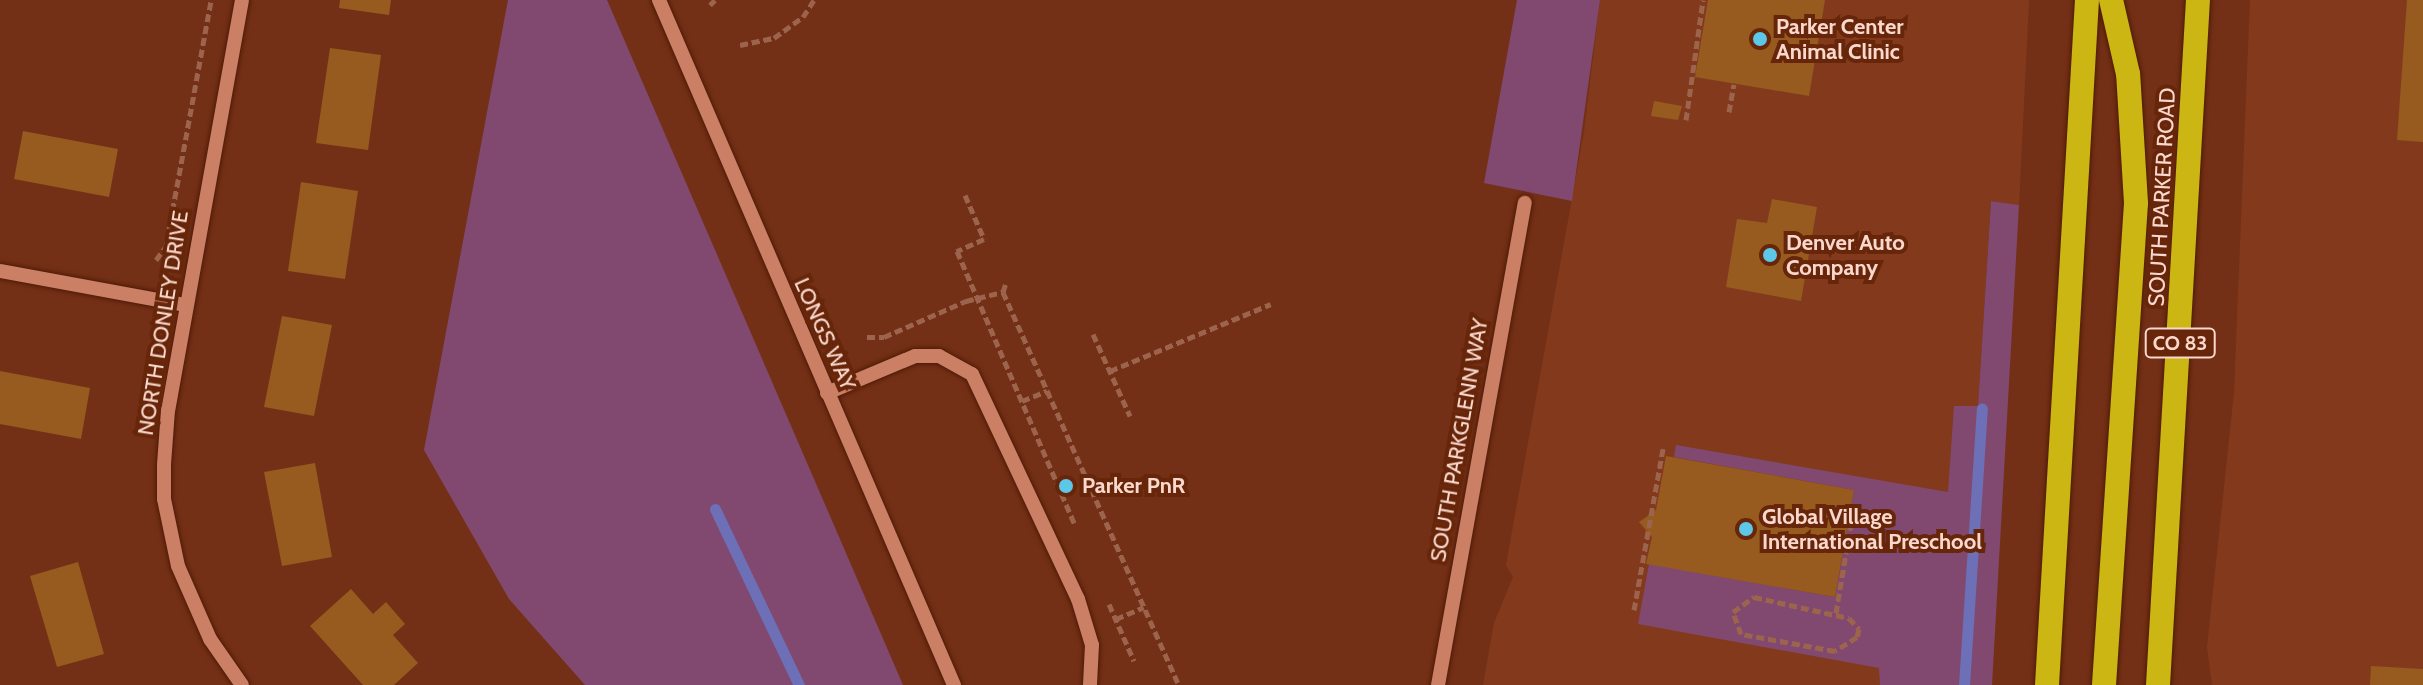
<!DOCTYPE html>
<style>
body{margin:0}
#map{position:relative;width:2423px;height:685px;overflow:hidden;background:#743016;font-family:Cabin,sans-serif}
div>[style]{position:absolute}
.built>*{inset:0;background:#833a1c}
.green>*{inset:0;background:#81496f}
.stream>*{height:11px;margin:-5.5px;padding:0 5.5px;transform-origin:5.5px;border-radius:5.5px;background:#6d70b6}
.building>*{inset:0;background:#975a1f}
.path>*{height:5px;margin-top:-2.5px;transform-origin:0;background:repeating-linear-gradient(90deg,#9c634d 0 8px,transparent 0 12px)}
.roads{filter:drop-shadow(0 0 2px #4e1b07) drop-shadow(0 0 2px #4e1b07)}
.minor>*{height:14px;margin:-7px;padding:0 7px;transform-origin:7px;border-radius:7px;background:#cb7f64}
.highway>*{height:24px;margin:-12px;padding:0 12px;transform-origin:12px;border-radius:12px;background:#ccb613}
.dots>*{width:22px;height:22px;translate:-50% -50%;box-sizing:border-box;border:4px solid #672509;border-radius:50%}
span{translate:-50% -50%;white-space:nowrap;text-align:center;line-height:1.15;-webkit-text-stroke:8px #672509;paint-order:stroke}
.shield-label span{padding:2px 6px;background:#672509;border:2px solid;border-radius:6px;-webkit-text-stroke-width:0}
.shield-label{font-size:20px;color:#fad8cd;font-weight:700}
.poi-label{font-size:22px;color:#fad8cd;font-weight:700}
.left{translate:0 -50%;text-align:left}
.street-label{font-size:22px;color:#fad8cd}
</style>
<div id="map">
<div class="built">
<div style="clip-path:polygon(1600px 0,2029px 0,2019px 205px,1991px 201px,1978px 407px,1954px 406px,1961px 490px,1880px 685px,1483px 685px,1494px 623px,1513px 577px,1506px 565px,1584px 132px)"></div>
<div style="clip-path:polygon(2250px 0,2423px 0,2423px 685px,2212px 685px,2207px 647px,2234px 393px)"></div>
</div>
<div class="green">
<div style="clip-path:polygon(508px 0,607px 0,903px 685px,585px 685px,509px 599px,424px 450px)"></div>
<div style="clip-path:polygon(1517px 0,1600px 0,1572px 201px,1484px 183px)"></div>
<div style="clip-path:polygon(1991px 201px,2019px 205px,1992px 685px,1880px 685px,1879px 668px,1638px 624px,1649px 564px,1835px 597px,1854px 490px,1674px 457px,1676px 445px,1948px 492px,1954px 406px,1978px 406px)"></div>
</div>
<div class="stream">
<div style="left:715px;top:509px;width:195px;rotate:64.5deg"></div>
<div style="left:1964px;top:685px;width:277px;rotate:-86.3deg"></div>
</div>
<div class="building">
<div style="clip-path:polygon(340px 0,391px 0,389px 15px,339px 8px)"></div>
<div style="clip-path:polygon(1708px 0,1825px 0,1809px 96px,1695px 77px)"></div>
<div style="clip-path:polygon(2407px 0,2423px 0,2423px 142px,2397px 140px)"></div>
<div style="clip-path:polygon(330px 48px,381px 55px,368px 150px,316px 143px)"></div>
<div style="clip-path:polygon(1654px 101px,1682px 106px,1678px 120px,1651px 116px)"></div>
<div style="clip-path:polygon(23px 131px,118px 149px,109px 197px,14px 179px)"></div>
<div style="clip-path:polygon(301px 182px,358px 191px,345px 279px,288px 271px)"></div>
<div style="clip-path:polygon(1772px 199px,1817px 207px,1801px 301px,1726px 287px,1737px 219px,1767px 223px)"></div>
<div style="clip-path:polygon(282px 316px,332px 325px,314px 416px,264px 407px)"></div>
<div style="clip-path:polygon(0 371px,90px 388px,81px 439px,0 424px)"></div>
<div style="clip-path:polygon(1666px 456px,1854px 490px,1835px 597px,1646px 564px,1652px 537px,1639px 522px,1656px 510px)"></div>
<div style="clip-path:polygon(315px 463px,332px 557px,282px 566px,264px 472px)"></div>
<div style="clip-path:polygon(78px 562px,104px 654px,57px 667px,30px 576px)"></div>
<div style="clip-path:polygon(351px 589px,373px 614px,386px 602px,405px 624px,393px 635px,418px 663px,394px 685px,363px 685px,310px 626px)"></div>
<div style="clip-path:polygon(2371px 666px,2423px 669px,2423px 685px,2370px 685px)"></div>
</div>
<div class="path">
<div style="left:710px;top:5px;width:7px;rotate:-45deg"></div>
<div style="left:740px;top:45px;width:35px;rotate:-12deg"></div>
<div style="left:774px;top:38px;width:36px;rotate:-36deg"></div>
<div style="left:803px;top:17px;width:20px;rotate:-57deg"></div>
<div style="left:1729px;top:112px;width:28px;rotate:-80deg"></div>
<div style="left:1686px;top:120px;width:121px;rotate:-81.9deg"></div>
<div style="left:965px;top:195px;width:48px;rotate:66.6deg"></div>
<div style="left:984px;top:239px;width:30px;rotate:156deg"></div>
<div style="left:957px;top:251px;width:298px;rotate:66.7deg"></div>
<div style="left:156px;top:260px;width:17px;rotate:-54deg"></div>
<div style="left:166px;top:246px;width:250px;rotate:-79.6deg"></div>
<div style="left:1003px;top:292px;width:428px;rotate:65.9deg"></div>
<div style="left:1093px;top:334px;width:90px;rotate:65.7deg"></div>
<div style="left:867px;top:337px;width:17px"></div>
<div style="left:884px;top:337px;width:90px;rotate:-23.7deg"></div>
<div style="left:966px;top:301px;width:38px;rotate:-14deg"></div>
<div style="left:1003px;top:292px;width:9px;rotate:-72deg"></div>
<div style="left:1110px;top:371px;width:174px;rotate:-22.6deg"></div>
<div style="left:1022px;top:401px;width:27px;rotate:-22deg"></div>
<div style="left:1754px;top:597px;width:97px;rotate:12.5deg"></div>
<div style="left:1849px;top:618px;width:15px;rotate:48deg"></div>
<div style="left:1859px;top:629px;width:8px;rotate:104deg"></div>
<div style="left:1857px;top:637px;width:26px;rotate:148deg"></div>
<div style="left:1835px;top:651px;width:96px;rotate:-169.7deg"></div>
<div style="left:1741px;top:634px;width:23px;rotate:-110deg"></div>
<div style="left:1733px;top:612px;width:26px;rotate:-36deg"></div>
<div style="left:1109px;top:604px;width:62px;rotate:66.3deg"></div>
<div style="left:1634px;top:610px;width:164px;rotate:-79.8deg"></div>
<div style="left:1836px;top:613px;width:109px;rotate:-80.5deg"></div>
<div style="left:1116px;top:619px;width:30px;rotate:-23deg"></div>
</div>
<div class="roads">
<div class="minor">
<div style="left:242px;top:0;width:417px;rotate:100.2deg"></div>
<div style="left:168px;top:410px;width:55px;rotate:94.2deg"></div>
<div style="left:164px;top:465px;width:34px;rotate:90deg"></div>
<div style="left:164px;top:499px;width:68px;rotate:78.2deg"></div>
<div style="left:178px;top:566px;width:80px;rotate:66.3deg"></div>
<div style="left:210px;top:639px;width:56px;rotate:55.2deg"></div>
<div style="left:659px;top:0;width:746px;rotate:66.7deg"></div>
<div style="left:0;top:271px;width:189px;rotate:10.4deg"></div>
<div style="left:827px;top:393px;width:95px;rotate:-22.8deg"></div>
<div style="left:915px;top:356px;width:24px"></div>
<div style="left:939px;top:356px;width:38px;rotate:29deg"></div>
<div style="left:972px;top:374px;width:249px;rotate:64.8deg"></div>
<div style="left:1078px;top:599px;width:48px;rotate:73.1deg"></div>
<div style="left:1092px;top:645px;width:40px;rotate:92.9deg"></div>
<div style="left:1438px;top:685px;width:490px;rotate:-79.8deg"></div>
</div>
<div class="highway">
<div style="left:2047px;top:685px;width:686px;rotate:-86.66deg"></div>
<div style="left:2104px;top:685px;width:483px;rotate:-86.2deg"></div>
<div style="left:2136px;top:203px;width:129px;rotate:-93.5deg"></div>
<div style="left:2128px;top:74px;width:76px;rotate:-102.9deg"></div>
<div style="left:2158px;top:685px;width:686px;rotate:-86.66deg"></div>
</div>
</div>
<div class="dots">
<div style="left:1760px;top:39px;background:#5cc7e7"></div>
<div style="left:1770px;top:255px;background:#5cc7e7"></div>
<div style="left:1066px;top:486px;background:#5cc7e7"></div>
<div style="left:1746px;top:529px;background:#5cc7e7"></div>
</div>
<div class="shield-label">
<span style="left:2180px;top:343px">CO 83</span>
</div>
<div class="poi-label">
<span class="left" style="left:1776px;top:39px">Parker Center<br>Animal Clinic</span>
<span class="left" style="left:1786px;top:255px">Denver Auto<br>Company</span>
<span class="left" style="left:1082px;top:486px">Parker PnR</span>
<span class="left" style="left:1762px;top:529px">Global Village<br>International Preschool</span>
</div>
<div class="street-label">
<span style="left:2162px;top:197px;rotate:-87deg">SOUTH PARKER ROAD</span>
<span style="left:163px;top:323px;rotate:-81deg">NORTH DONLEY DRIVE</span>
<span style="left:825px;top:334px;rotate:66deg">LONGS WAY</span>
<span style="left:1459px;top:440px;rotate:-80deg">SOUTH PARKGLENN WAY</span>
</div>
</div>
